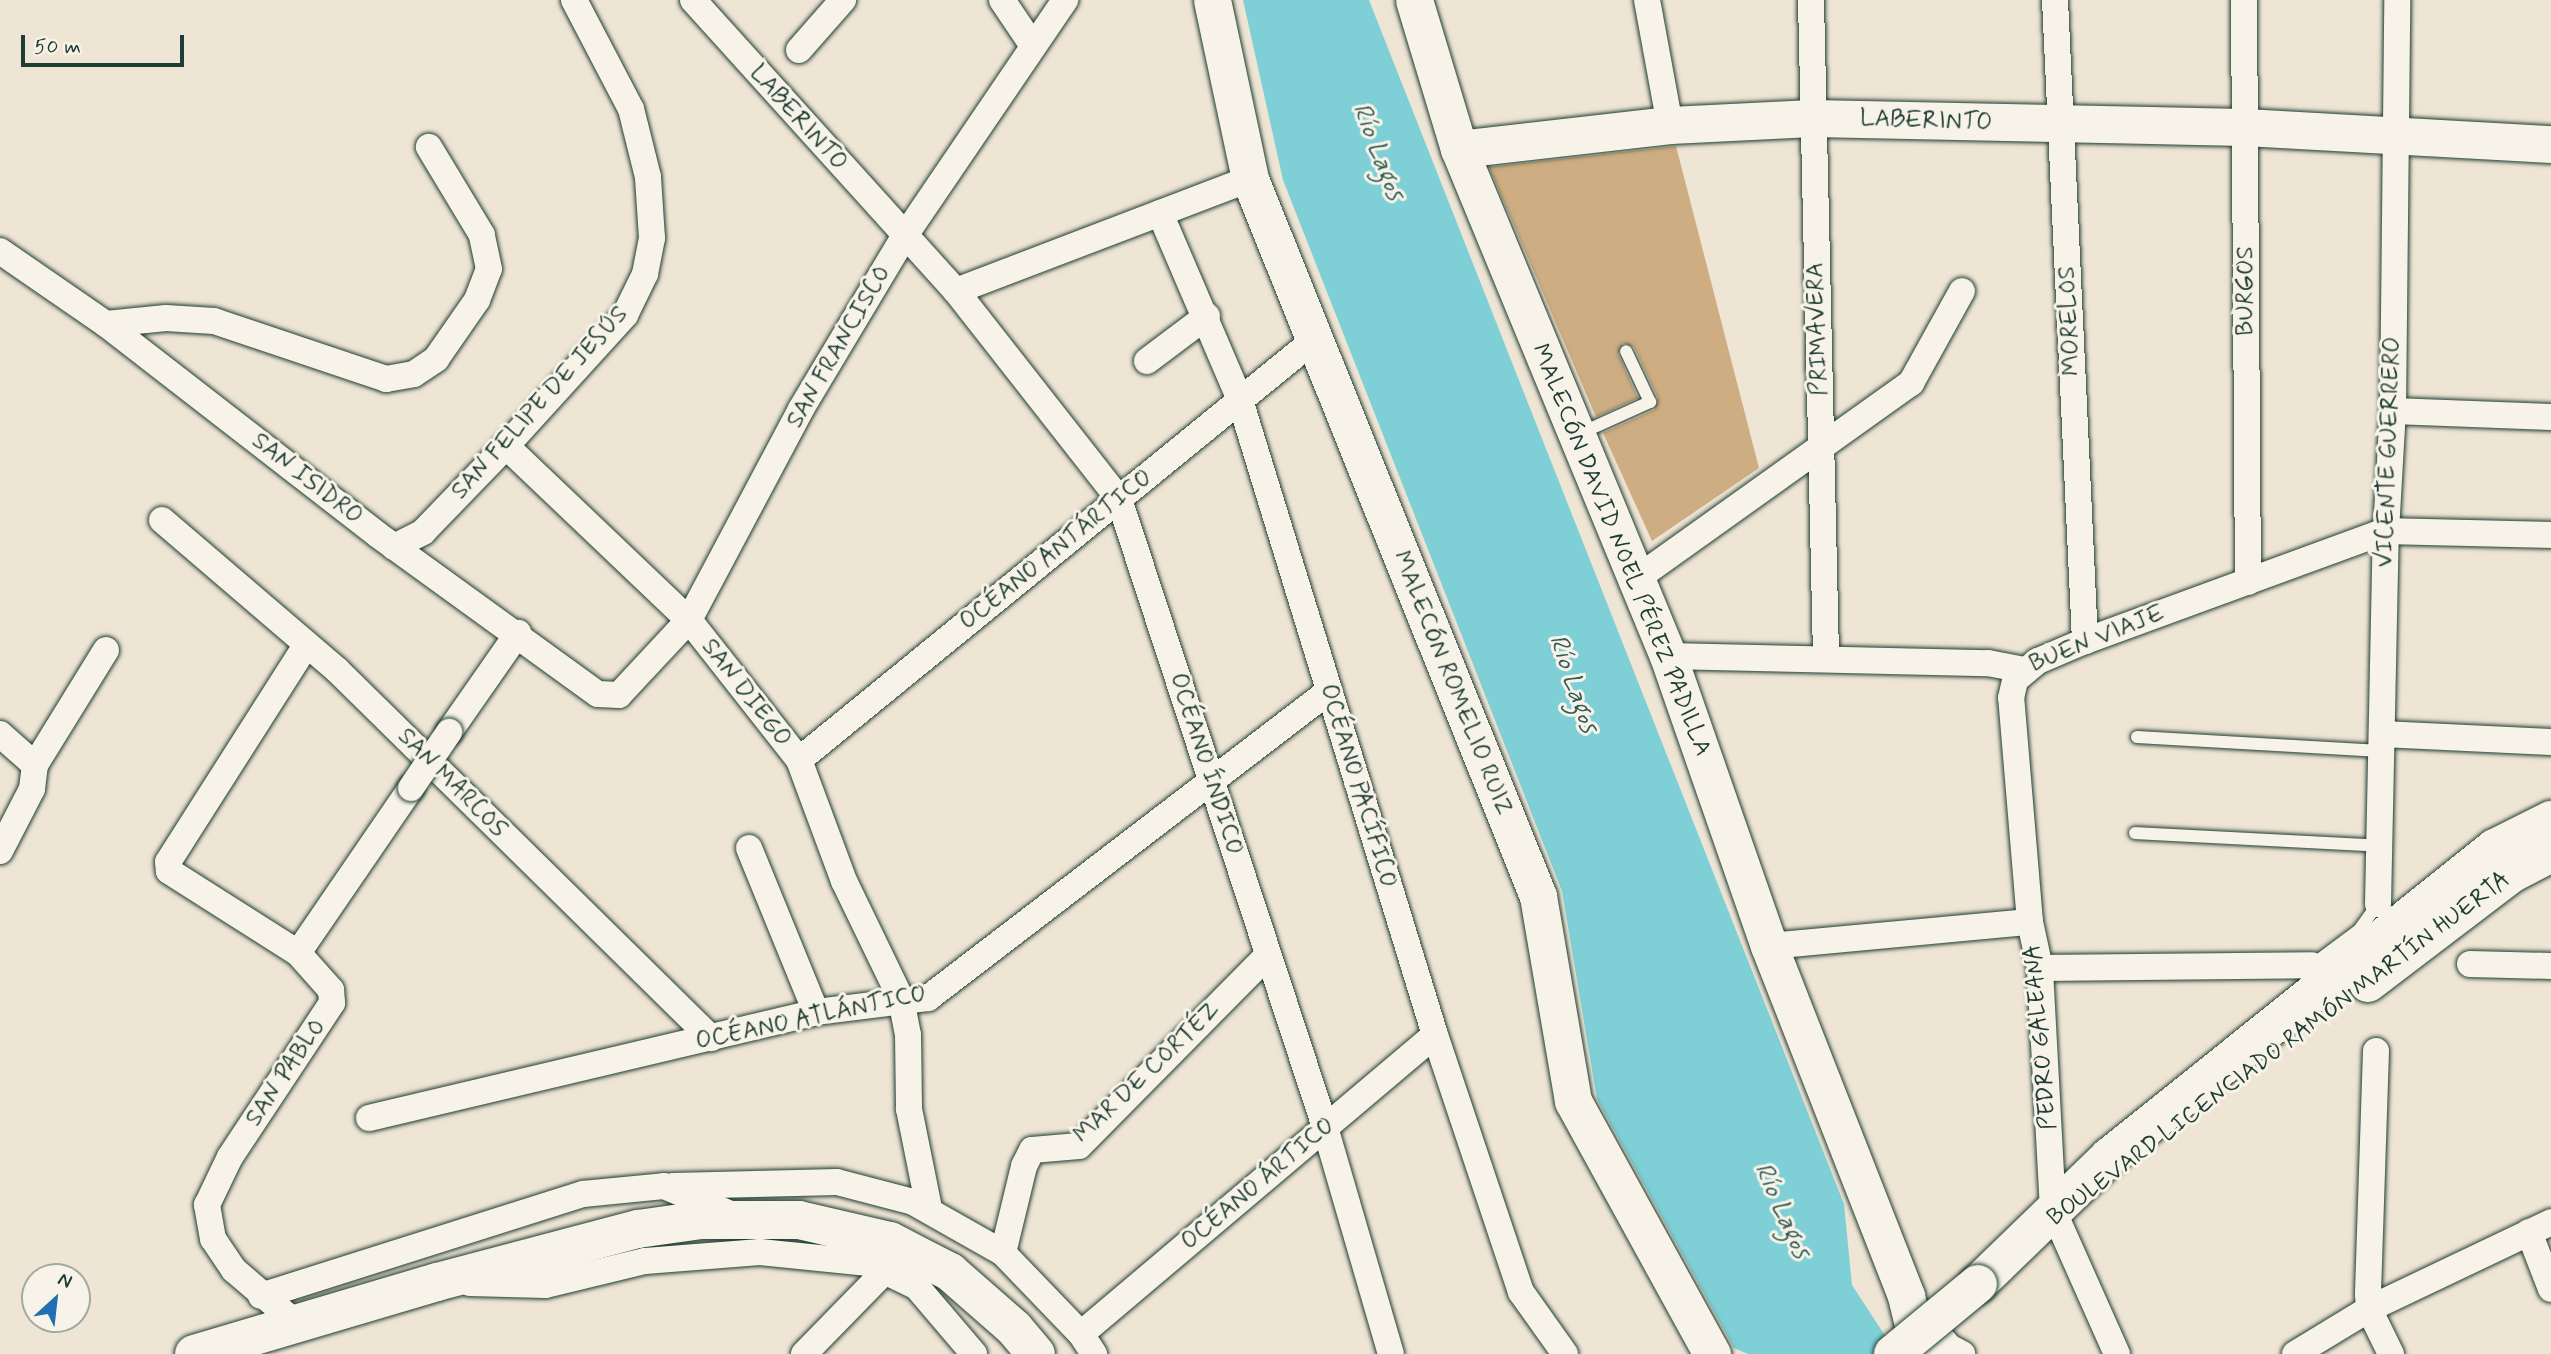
<!DOCTYPE html>
<meta charset="utf-8">
<style>
body{margin:0}
#map{position:relative;width:2551px;height:1354px;overflow:hidden;background:#efe5d4;font-family:Mynerve,sans-serif}
div>[style]{position:absolute}
.water>*{inset:0;background:#7fd0d6}
.building>*{inset:0;background:#cfad82}
.roads{filter:drop-shadow(0 0 2px #1f3d34) drop-shadow(0 0 2px #1f3d34)}
.lane>*{height:12px;margin:-6px;padding:0 6px;transform-origin:6px;border-radius:6px;background:#f7f3e8}
.street>*{height:26px;margin:-13px;padding:0 13px;transform-origin:13px;border-radius:13px;background:#f7f3e8}
.secondary>*{height:37px;margin:-18.5px;padding:0 18.5px;transform-origin:18.5px;border-radius:18.5px;background:#f7f3e8}
.primary>*{height:38px;margin:-19px;padding:0 19px;transform-origin:19px;border-radius:19px;background:#f7f3e8}
.bridges{filter:drop-shadow(0 0 2px #1f3d34) drop-shadow(0 0 2px #1f3d34)}
.street-bridge>*{height:26px;margin:-13px;padding:0 13px;transform-origin:13px;border-radius:13px;background:#f7f3e8}
.primary-bridge>*{height:38px;margin:-19px;padding:0 19px;transform-origin:19px;border-radius:19px;background:#f7f3e8}
span{translate:-50% -50%;white-space:nowrap;text-align:center;line-height:1.15;-webkit-text-stroke:6px #f7f3e8;paint-order:stroke}
.street-label{font-size:24px;color:#1f3d34}
.water-label{font-size:26px;color:#325a54;font-style:italic}
.north{position:absolute;left:21px;top:1263px;width:70px;height:70px;box-sizing:border-box;background:#f7f3e8;border:2px solid #a1aaa0;border-radius:50%;rotate:27deg;font-size:19px;font-weight:700;line-height:28px;text-align:center;color:#1f3d34}
.north::after{content:'';display:block;margin:auto;width:24px;height:32px;background:#1f6fb2;clip-path:polygon(50% 0,100% 100%,50% 72%,0 100%)}
.scale{position:absolute;left:21px;top:35px;width:163px;height:32px;box-sizing:border-box;border:4px solid #1f3d34;border-top:0;padding-left:9px;font-size:21px;line-height:24px;white-space:nowrap;color:#1f3d34;-webkit-text-stroke:5px #f7f3e8;paint-order:stroke}
</style>
<div id="map">
<div class="water">
<div style="clip-path:polygon(1243px 0,1369px 0,1844px 1204px,1852px 1285px,1897px 1354px,1748px 1354px,1734px 1348px,1597px 1099px,1562px 891px,1283px 180px)"></div>
</div>
<div class="building">
<div style="clip-path:polygon(1676px 146px,1759px 468px,1652px 541px,1603px 433px,1654px 410px,1658px 398px,1634px 347px,1623px 343px,1618px 354px,1638px 398px,1596px 417px,1489px 167px)"></div>
</div>
<div class="roads">
<div class="lane">
<div style="left:1581px;top:433px;width:76px;rotate:-24.2deg"></div>
<div style="left:1650px;top:402px;width:56px;rotate:-115.2deg"></div>
<div style="left:2137px;top:737px;width:244px;rotate:3.3deg"></div>
<div style="left:2135px;top:833px;width:244px;rotate:3deg"></div>
<div style="left:2312px;top:965px;width:59px;rotate:-36.7deg"></div>
<div style="left:2359px;top:930px;width:32px;rotate:-54deg"></div>
</div>
<div class="street">
<div style="left:693px;top:0;width:392px;rotate:47.9deg"></div>
<div style="left:956px;top:291px;width:264px;rotate:51.9deg"></div>
<div style="left:1119px;top:499px;width:661px;rotate:71.84deg"></div>
<div style="left:1325px;top:1127px;width:236px;rotate:73.8deg"></div>
<div style="left:1002px;top:0;width:55px;rotate:56deg"></div>
<div style="left:1647px;top:0;width:127px;rotate:79.6deg"></div>
<div style="left:1811px;top:0;width:657px;rotate:88.69deg"></div>
<div style="left:2055px;top:0;width:642px;rotate:87.32deg"></div>
<div style="left:2244px;top:0;width:582px;rotate:89.61deg"></div>
<div style="left:799px;top:50px;width:67px;rotate:-48.7deg"></div>
<div style="left:1160px;top:213px;width:203px;rotate:66.8deg"></div>
<div style="left:1240px;top:400px;width:664px;rotate:72.93deg"></div>
<div style="left:1435px;top:1035px;width:271px;rotate:71.5deg"></div>
<div style="left:1521px;top:1292px;width:76px;rotate:54.6deg"></div>
<div style="left:0;top:251px;width:129px;rotate:34.6deg"></div>
<div style="left:106px;top:324px;width:344px;rotate:37.8deg"></div>
<div style="left:378px;top:535px;width:271px;rotate:35.9deg"></div>
<div style="left:598px;top:694px;width:21px;rotate:3deg"></div>
<div style="left:619px;top:695px;width:103px;rotate:-47deg"></div>
<div style="left:689px;top:620px;width:239px;rotate:-62deg"></div>
<div style="left:801px;top:409px;width:200px;rotate:-59.1deg"></div>
<div style="left:904px;top:237px;width:287px;rotate:-55.8deg"></div>
<div style="left:956px;top:291px;width:315px;rotate:-20.9deg"></div>
<div style="left:106px;top:324px;width:60px;rotate:-5.7deg"></div>
<div style="left:166px;top:318px;width:48px;rotate:3.6deg"></div>
<div style="left:214px;top:321px;width:182px;rotate:18.6deg"></div>
<div style="left:386px;top:379px;width:28px;rotate:-10deg"></div>
<div style="left:414px;top:374px;width:27px;rotate:-34deg"></div>
<div style="left:436px;top:359px;width:72px;rotate:-55.2deg"></div>
<div style="left:477px;top:300px;width:33px;rotate:-69deg"></div>
<div style="left:489px;top:269px;width:35px;rotate:-102deg"></div>
<div style="left:482px;top:235px;width:103px;rotate:-121.1deg"></div>
<div style="left:1147px;top:361px;width:75px;rotate:-36.9deg"></div>
<div style="left:2393px;top:411px;width:158px;rotate:2.2deg"></div>
<div style="left:506px;top:446px;width:253px;rotate:43.6deg"></div>
<div style="left:689px;top:620px;width:178px;rotate:51.8deg"></div>
<div style="left:799px;top:760px;width:129px;rotate:69.6deg"></div>
<div style="left:844px;top:881px;width:131px;rotate:64.2deg"></div>
<div style="left:901px;top:999px;width:37px;rotate:79deg"></div>
<div style="left:908px;top:1035px;width:74px;rotate:89.2deg"></div>
<div style="left:909px;top:1109px;width:101px;rotate:78.6deg"></div>
<div style="left:162px;top:520px;width:230px;rotate:40.6deg"></div>
<div style="left:337px;top:670px;width:525px;rotate:44.54deg"></div>
<div style="left:394px;top:547px;width:33px;rotate:-27deg"></div>
<div style="left:423px;top:532px;width:120px;rotate:-46deg"></div>
<div style="left:506px;top:446px;width:177px;rotate:-47.7deg"></div>
<div style="left:625px;top:315px;width:46px;rotate:-64deg"></div>
<div style="left:645px;top:274px;width:37px;rotate:-79deg"></div>
<div style="left:652px;top:238px;width:61px;rotate:-93.8deg"></div>
<div style="left:648px;top:177px;width:70px;rotate:-104deg"></div>
<div style="left:631px;top:109px;width:123px;rotate:-117.6deg"></div>
<div style="left:1636px;top:579px;width:338px;rotate:-35.5deg"></div>
<div style="left:1911px;top:383px;width:105px;rotate:-61deg"></div>
<div style="left:1668px;top:656px;width:320px;rotate:1.3deg"></div>
<div style="left:1988px;top:663px;width:37px;rotate:11deg"></div>
<div style="left:449px;top:732px;width:121px;rotate:-55.1deg"></div>
<div style="left:0;top:734px;width:47px;rotate:41.5deg"></div>
<div style="left:2382px;top:734px;width:169px;rotate:2.7deg"></div>
<div style="left:799px;top:760px;width:665px;rotate:-39.2deg"></div>
<div style="left:749px;top:848px;width:177px;rotate:67.8deg"></div>
<div style="left:0;top:851px;width:70px;rotate:-62.7deg"></div>
<div style="left:32px;top:789px;width:24px;rotate:-83deg"></div>
<div style="left:35px;top:765px;width:135px;rotate:-58.3deg"></div>
<div style="left:2378px;top:904px;width:373px;rotate:-88.8deg"></div>
<div style="left:2386px;top:531px;width:120px;rotate:-86.7deg"></div>
<div style="left:2393px;top:411px;width:411px;rotate:-89.4deg"></div>
<div style="left:1769px;top:946px;width:262px;rotate:-5.3deg"></div>
<div style="left:298px;top:953px;width:200px;rotate:-55.6deg"></div>
<div style="left:2470px;top:964px;width:81px;rotate:1.4deg"></div>
<div style="left:2040px;top:968px;width:272px;rotate:-0.6deg"></div>
<div style="left:2376px;top:1051px;width:243px;rotate:91.9deg"></div>
<div style="left:2368px;top:1294px;width:15px;rotate:86deg"></div>
<div style="left:2369px;top:1309px;width:50px;rotate:63.9deg"></div>
<div style="left:369px;top:1118px;width:459px;rotate:-13.3deg"></div>
<div style="left:816px;top:1012px;width:113px;rotate:-7.1deg"></div>
<div style="left:928px;top:998px;width:505px;rotate:-37.44deg"></div>
<div style="left:673px;top:1186px;width:164px;rotate:-1.4deg"></div>
<div style="left:837px;top:1182px;width:79px;rotate:14.7deg"></div>
<div style="left:913px;top:1202px;width:103px;rotate:29.5deg"></div>
<div style="left:1003px;top:1253px;width:112px;rotate:46.1deg"></div>
<div style="left:1081px;top:1334px;width:24px;rotate:57deg"></div>
<div style="left:2529px;top:1232px;width:61px;rotate:68.9deg"></div>
<div style="left:1003px;top:1253px;width:89px;rotate:-76.4deg"></div>
<div style="left:1024px;top:1166px;width:18px;rotate:-63deg"></div>
<div style="left:1032px;top:1150px;width:47px;rotate:-4.9deg"></div>
<div style="left:1079px;top:1146px;width:267px;rotate:-45.3deg"></div>
<div style="left:470px;top:1283px;width:75px;rotate:1.5deg"></div>
<div style="left:545px;top:1285px;width:103px;rotate:-13.5deg"></div>
<div style="left:645px;top:1261px;width:115px;rotate:-4.5deg"></div>
<div style="left:760px;top:1252px;width:109px;rotate:5.8deg"></div>
<div style="left:868px;top:1263px;width:55px;rotate:26.1deg"></div>
<div style="left:917px;top:1287px;width:88px;rotate:49.6deg"></div>
<div style="left:261px;top:1296px;width:338px;rotate:-17.6deg"></div>
<div style="left:583px;top:1194px;width:81px;rotate:-5.6deg"></div>
<div style="left:664px;top:1186px;width:73px;rotate:22.7deg"></div>
<div style="left:1919px;top:1311px;width:47px;rotate:50.2deg"></div>
<div style="left:1949px;top:1347px;width:15px;rotate:28deg"></div>
<div style="left:297px;top:1324px;width:83px;rotate:-139.4deg"></div>
<div style="left:234px;top:1270px;width:37px;rotate:-124deg"></div>
<div style="left:213px;top:1239px;width:35px;rotate:-100deg"></div>
<div style="left:207px;top:1205px;width:53px;rotate:-64.4deg"></div>
<div style="left:230px;top:1157px;width:185px;rotate:-56.5deg"></div>
<div style="left:332px;top:1003px;width:13px;rotate:-94deg"></div>
<div style="left:331px;top:990px;width:50px;rotate:-131.7deg"></div>
<div style="left:298px;top:953px;width:153px;rotate:-147.6deg"></div>
<div style="left:169px;top:871px;width:9px;rotate:-96deg"></div>
<div style="left:168px;top:862px;width:257px;rotate:-57.5deg"></div>
<div style="left:1081px;top:1334px;width:463px;rotate:-40.2deg"></div>
<div style="left:804px;top:1354px;width:116px;rotate:-45.7deg"></div>
<div style="left:2117px;top:1354px;width:158px;rotate:-114deg"></div>
<div style="left:2053px;top:1210px;width:242px;rotate:-93.1deg"></div>
<div style="left:2040px;top:968px;width:47px;rotate:-102.3deg"></div>
<div style="left:2030px;top:922px;width:225px;rotate:-94.8deg"></div>
<div style="left:2011px;top:698px;width:18px;rotate:-77deg"></div>
<div style="left:2015px;top:680px;width:30px;rotate:-40deg"></div>
<div style="left:2038px;top:661px;width:51px;rotate:-23.1deg"></div>
<div style="left:2085px;top:641px;width:320px;rotate:-20.1deg"></div>
<div style="left:2386px;top:531px;width:165px;rotate:1.4deg"></div>
<div style="left:2295px;top:1354px;width:87px;rotate:-31.3deg"></div>
<div style="left:2369px;top:1309px;width:202px;rotate:-25.5deg"></div>
</div>
<div class="secondary">
<div style="left:1212px;top:0;width:183px;rotate:78deg"></div>
<div style="left:1250px;top:179px;width:773px;rotate:68.12deg"></div>
<div style="left:1538px;top:896px;width:208px;rotate:80.3deg"></div>
<div style="left:1573px;top:1101px;width:289px;rotate:61.2deg"></div>
<div style="left:1414px;top:0;width:156px;rotate:73.2deg"></div>
<div style="left:1459px;top:149px;width:548px;rotate:67.6deg"></div>
<div style="left:1668px;top:656px;width:307px;rotate:70.8deg"></div>
<div style="left:1769px;top:946px;width:376px;rotate:68.6deg"></div>
<div style="left:1906px;top:1296px;width:60px;rotate:76.4deg"></div>
<div style="left:1459px;top:149px;width:212px;rotate:-6.5deg"></div>
<div style="left:1670px;top:125px;width:142px;rotate:-2.8deg"></div>
<div style="left:1812px;top:118px;width:433px;rotate:1.2deg"></div>
<div style="left:2245px;top:127px;width:306px;rotate:3.2deg"></div>
</div>
<div class="primary">
<div style="left:2368px;top:983px;width:180px;rotate:-37.3deg"></div>
<div style="left:2511px;top:874px;width:45px;rotate:-27.7deg"></div>
<div style="left:1978px;top:1284px;width:182px;rotate:-44.1deg"></div>
<div style="left:2109px;top:1157px;width:494px;rotate:-38.7deg"></div>
<div style="left:2495px;top:848px;width:63px;rotate:-26.6deg"></div>
<div style="left:194px;top:1354px;width:253px;rotate:-16.5deg"></div>
<div style="left:437px;top:1282px;width:208px;rotate:-14.8deg"></div>
<div style="left:638px;top:1229px;width:64px;rotate:-8.1deg"></div>
<div style="left:701px;top:1220px;width:98px"></div>
<div style="left:799px;top:1220px;width:93px;rotate:13deg"></div>
<div style="left:890px;top:1241px;width:68px;rotate:27.3deg"></div>
<div style="left:950px;top:1272px;width:85px;rotate:41.2deg"></div>
<div style="left:1014px;top:1328px;width:34px;rotate:50deg"></div>
</div>
</div>
<div class="bridges">
<div class="street-bridge">
<div style="left:411px;top:788px;width:68px;rotate:-55.8deg"></div>
</div>
<div class="primary-bridge">
<div style="left:1893px;top:1354px;width:110px;rotate:-39.5deg"></div>
</div>
</div>
<div class="street-label">
<span style="left:798px;top:118px;rotate:48deg">LABERINTO</span>
<span style="left:1926px;top:121px;rotate:2deg">LABERINTO</span>
<span style="left:2246px;top:291px;rotate:-90deg">BURGOS</span>
<span style="left:2070px;top:321px;rotate:-93deg">MORELOS</span>
<span style="left:1818px;top:329px;rotate:-92deg">PRIMAVERA</span>
<span style="left:839px;top:347px;rotate:-60deg">SAN FRANCISCO</span>
<span style="left:540px;top:403px;rotate:-48deg">SAN FELIPE DE JESÚS</span>
<span style="left:2389px;top:452px;rotate:-88deg">VICENTE GUERRERO</span>
<span style="left:307px;top:479px;rotate:38deg">SAN ISIDRO</span>
<span style="left:1056px;top:550px;rotate:-39deg">OCÉANO ANTÁRTICO</span>
<span style="left:1621px;top:550px;rotate:68deg">MALECÓN DAVID NOEL PÉREZ PADILLA</span>
<span style="left:2097px;top:639px;rotate:-22deg">BUEN VIAJE</span>
<span style="left:1452px;top:683px;rotate:68deg">MALECÓN ROMELIO RUIZ</span>
<span style="left:746px;top:693px;rotate:52deg">SAN DIEGO</span>
<span style="left:1206px;top:764px;rotate:72deg">OCÉANO ÍNDICO</span>
<span style="left:452px;top:783px;rotate:45deg">SAN MARCOS</span>
<span style="left:1358px;top:786px;rotate:73deg">OCÉANO PACÍFICO</span>
<span style="left:811px;top:1018px;rotate:-12deg">OCÉANO ATLÁNTICO</span>
<span style="left:2041px;top:1037px;rotate:-95deg">PEDRO GALEANA</span>
<span style="left:2279px;top:1049px;rotate:-37deg">BOULEVARD LICENCIADO RAMÓN MARTÍN HUERTA</span>
<span style="left:286px;top:1073px;rotate:-56deg">SAN PABLO</span>
<span style="left:1147px;top:1073px;rotate:-44deg">MAR DE CORTÉZ</span>
<span style="left:1258px;top:1184px;rotate:-40deg">OCÉANO ÁRTICO</span>
</div>
<div class="water-label">
<span style="left:1377px;top:152px;rotate:69deg">Río Lagos</span>
<span style="left:1572px;top:684px;rotate:71deg">Río Lagos</span>
<span style="left:1781px;top:1211px;rotate:66deg">Río Lagos</span>
</div>
<div class="north">N</div>
<div class="scale">50 m</div>
</div>
